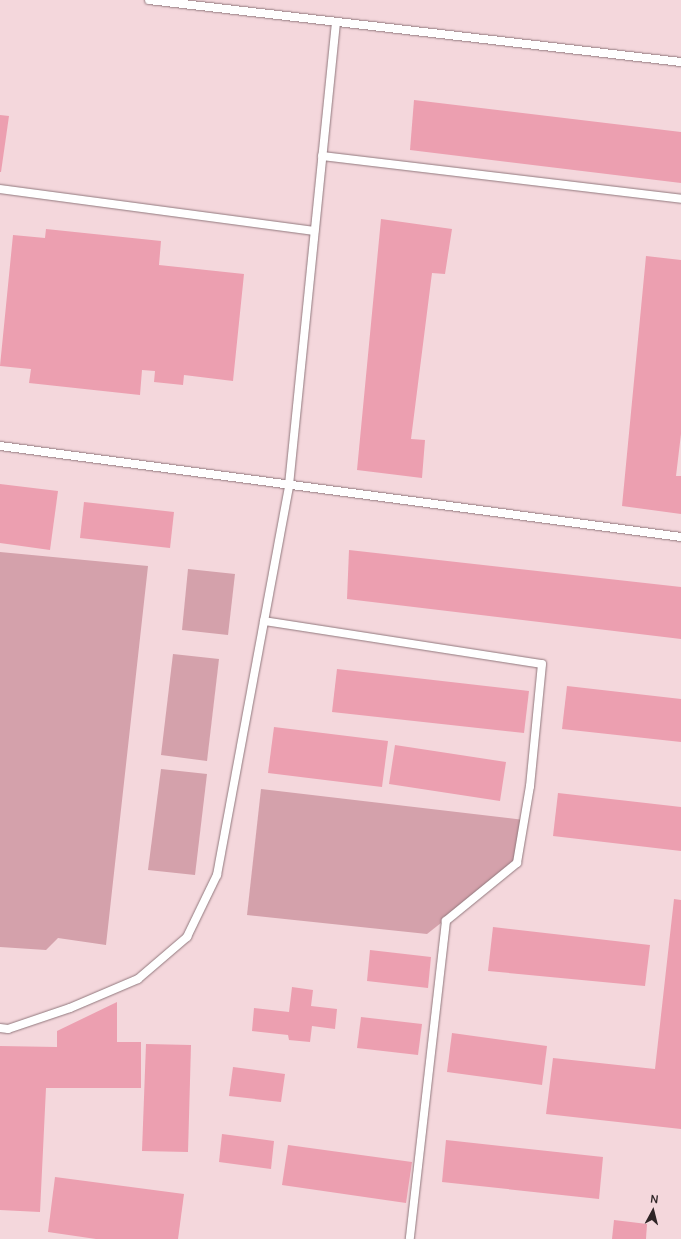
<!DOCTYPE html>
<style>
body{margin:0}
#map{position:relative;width:681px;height:1239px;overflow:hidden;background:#f4d7dc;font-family:Manrope,sans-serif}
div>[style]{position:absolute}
.green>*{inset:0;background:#d4a1ab}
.building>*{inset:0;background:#ec9fb0}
.roads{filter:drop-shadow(0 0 1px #91787d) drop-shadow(0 0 1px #91787d)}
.service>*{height:8px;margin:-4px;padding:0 4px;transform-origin:4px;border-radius:4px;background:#fff}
span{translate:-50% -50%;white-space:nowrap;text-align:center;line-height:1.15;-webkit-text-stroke:3px #f4d7dc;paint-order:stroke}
.north{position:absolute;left:633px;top:1191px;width:40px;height:40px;-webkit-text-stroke:3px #f4d7dc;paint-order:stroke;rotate:7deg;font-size:11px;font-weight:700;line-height:16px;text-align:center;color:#2f2527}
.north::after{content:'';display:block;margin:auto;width:14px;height:18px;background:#2f2527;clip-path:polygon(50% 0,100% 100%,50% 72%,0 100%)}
</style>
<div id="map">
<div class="green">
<div style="clip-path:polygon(0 552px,148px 566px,106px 945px,58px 938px,46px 950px,0 947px)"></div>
<div style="clip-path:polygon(188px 569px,235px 574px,228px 635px,182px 630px)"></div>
<div style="clip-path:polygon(173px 654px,219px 659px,207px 761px,161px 755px)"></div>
<div style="clip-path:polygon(161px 769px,207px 774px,195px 875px,148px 870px)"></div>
<div style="clip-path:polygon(261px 789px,524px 820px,517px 863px,427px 934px,247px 915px)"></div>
</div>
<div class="building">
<div style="clip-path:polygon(414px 100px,681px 132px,681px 183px,410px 150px)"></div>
<div style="clip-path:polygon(0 115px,9px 116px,1px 172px,0 172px)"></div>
<div style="clip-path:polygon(381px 219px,452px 229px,445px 274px,432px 273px,411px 439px,425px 440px,422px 478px,357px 470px)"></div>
<div style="clip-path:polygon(46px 229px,161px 241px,159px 265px,244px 274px,233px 381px,184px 375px,183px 385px,154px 382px,155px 371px,142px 370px,140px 395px,29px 383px,31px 369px,0 366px,13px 235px,45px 238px)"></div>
<div style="clip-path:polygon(646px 256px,681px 260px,681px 434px,676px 476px,681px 476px,681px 514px,622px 506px)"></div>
<div style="clip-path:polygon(0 484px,58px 491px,50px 550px,0 543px)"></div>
<div style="clip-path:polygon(84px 502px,174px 512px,170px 548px,80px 538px)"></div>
<div style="clip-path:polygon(349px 550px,681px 587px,681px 639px,347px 599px)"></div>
<div style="clip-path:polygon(337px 669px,529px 691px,524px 733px,332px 712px)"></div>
<div style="clip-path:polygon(567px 686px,681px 699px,681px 742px,562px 729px)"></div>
<div style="clip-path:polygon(274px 727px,388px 741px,382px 787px,268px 773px)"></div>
<div style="clip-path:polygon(395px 745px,506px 762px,500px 801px,389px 784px)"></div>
<div style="clip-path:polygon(558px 793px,681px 807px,681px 851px,553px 836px)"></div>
<div style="clip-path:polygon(674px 899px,681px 900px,681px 1129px,546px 1114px,553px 1058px,655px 1069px)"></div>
<div style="clip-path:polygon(493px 927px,650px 945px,645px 986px,488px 971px)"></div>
<div style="clip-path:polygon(370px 950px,431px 957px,428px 988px,367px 981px)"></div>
<div style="clip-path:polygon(292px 987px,313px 990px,311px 1006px,337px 1009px,335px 1029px,312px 1026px,310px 1042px,289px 1040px,288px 1035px,252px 1031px,254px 1008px,289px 1012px)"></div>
<div style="clip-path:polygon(117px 1002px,117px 1042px,141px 1042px,141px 1088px,46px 1088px,40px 1212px,0 1210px,0 1046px,57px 1047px,57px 1031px)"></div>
<div style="clip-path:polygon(361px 1017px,422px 1024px,418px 1055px,357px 1048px)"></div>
<div style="clip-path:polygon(452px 1033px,547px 1046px,542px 1085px,447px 1072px)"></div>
<div style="clip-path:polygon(146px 1044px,191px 1045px,188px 1152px,142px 1151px)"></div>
<div style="clip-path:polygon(233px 1067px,285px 1074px,281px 1102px,229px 1096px)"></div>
<div style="clip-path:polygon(222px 1134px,274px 1141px,271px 1169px,219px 1162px)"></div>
<div style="clip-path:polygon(446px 1140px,603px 1157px,599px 1199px,442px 1182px)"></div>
<div style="clip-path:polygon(288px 1145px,412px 1162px,406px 1203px,282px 1185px)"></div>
<div style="clip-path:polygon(55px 1177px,184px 1194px,178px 1239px,96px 1239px,48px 1232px)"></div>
<div style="clip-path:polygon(614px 1220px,647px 1224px,646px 1239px,612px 1239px)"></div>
</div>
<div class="roads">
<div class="service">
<div style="left:149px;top:0;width:536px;rotate:6.65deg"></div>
<div style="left:322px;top:156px;width:362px;rotate:6.8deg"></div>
<div style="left:0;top:189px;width:317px;rotate:7.6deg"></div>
<div style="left:0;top:446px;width:687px;rotate:7.61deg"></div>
<div style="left:264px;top:621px;width:281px;rotate:8.8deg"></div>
<div style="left:542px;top:664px;width:123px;rotate:95.6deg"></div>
<div style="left:530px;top:786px;width:78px;rotate:99.6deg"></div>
<div style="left:517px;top:863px;width:92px;rotate:140.8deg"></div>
<div style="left:446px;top:921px;width:320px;rotate:96.5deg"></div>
<div style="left:0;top:1028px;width:8px;rotate:7deg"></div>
<div style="left:8px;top:1029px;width:65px;rotate:-18.7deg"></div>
<div style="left:70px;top:1008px;width:74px;rotate:-23.1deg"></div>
<div style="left:138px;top:979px;width:65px;rotate:-40.6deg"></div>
<div style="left:187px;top:937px;width:69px;rotate:-64.2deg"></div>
<div style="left:217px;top:875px;width:397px;rotate:-79.5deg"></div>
<div style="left:289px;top:485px;width:465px;rotate:-84.2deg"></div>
</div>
</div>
<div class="north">N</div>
</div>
